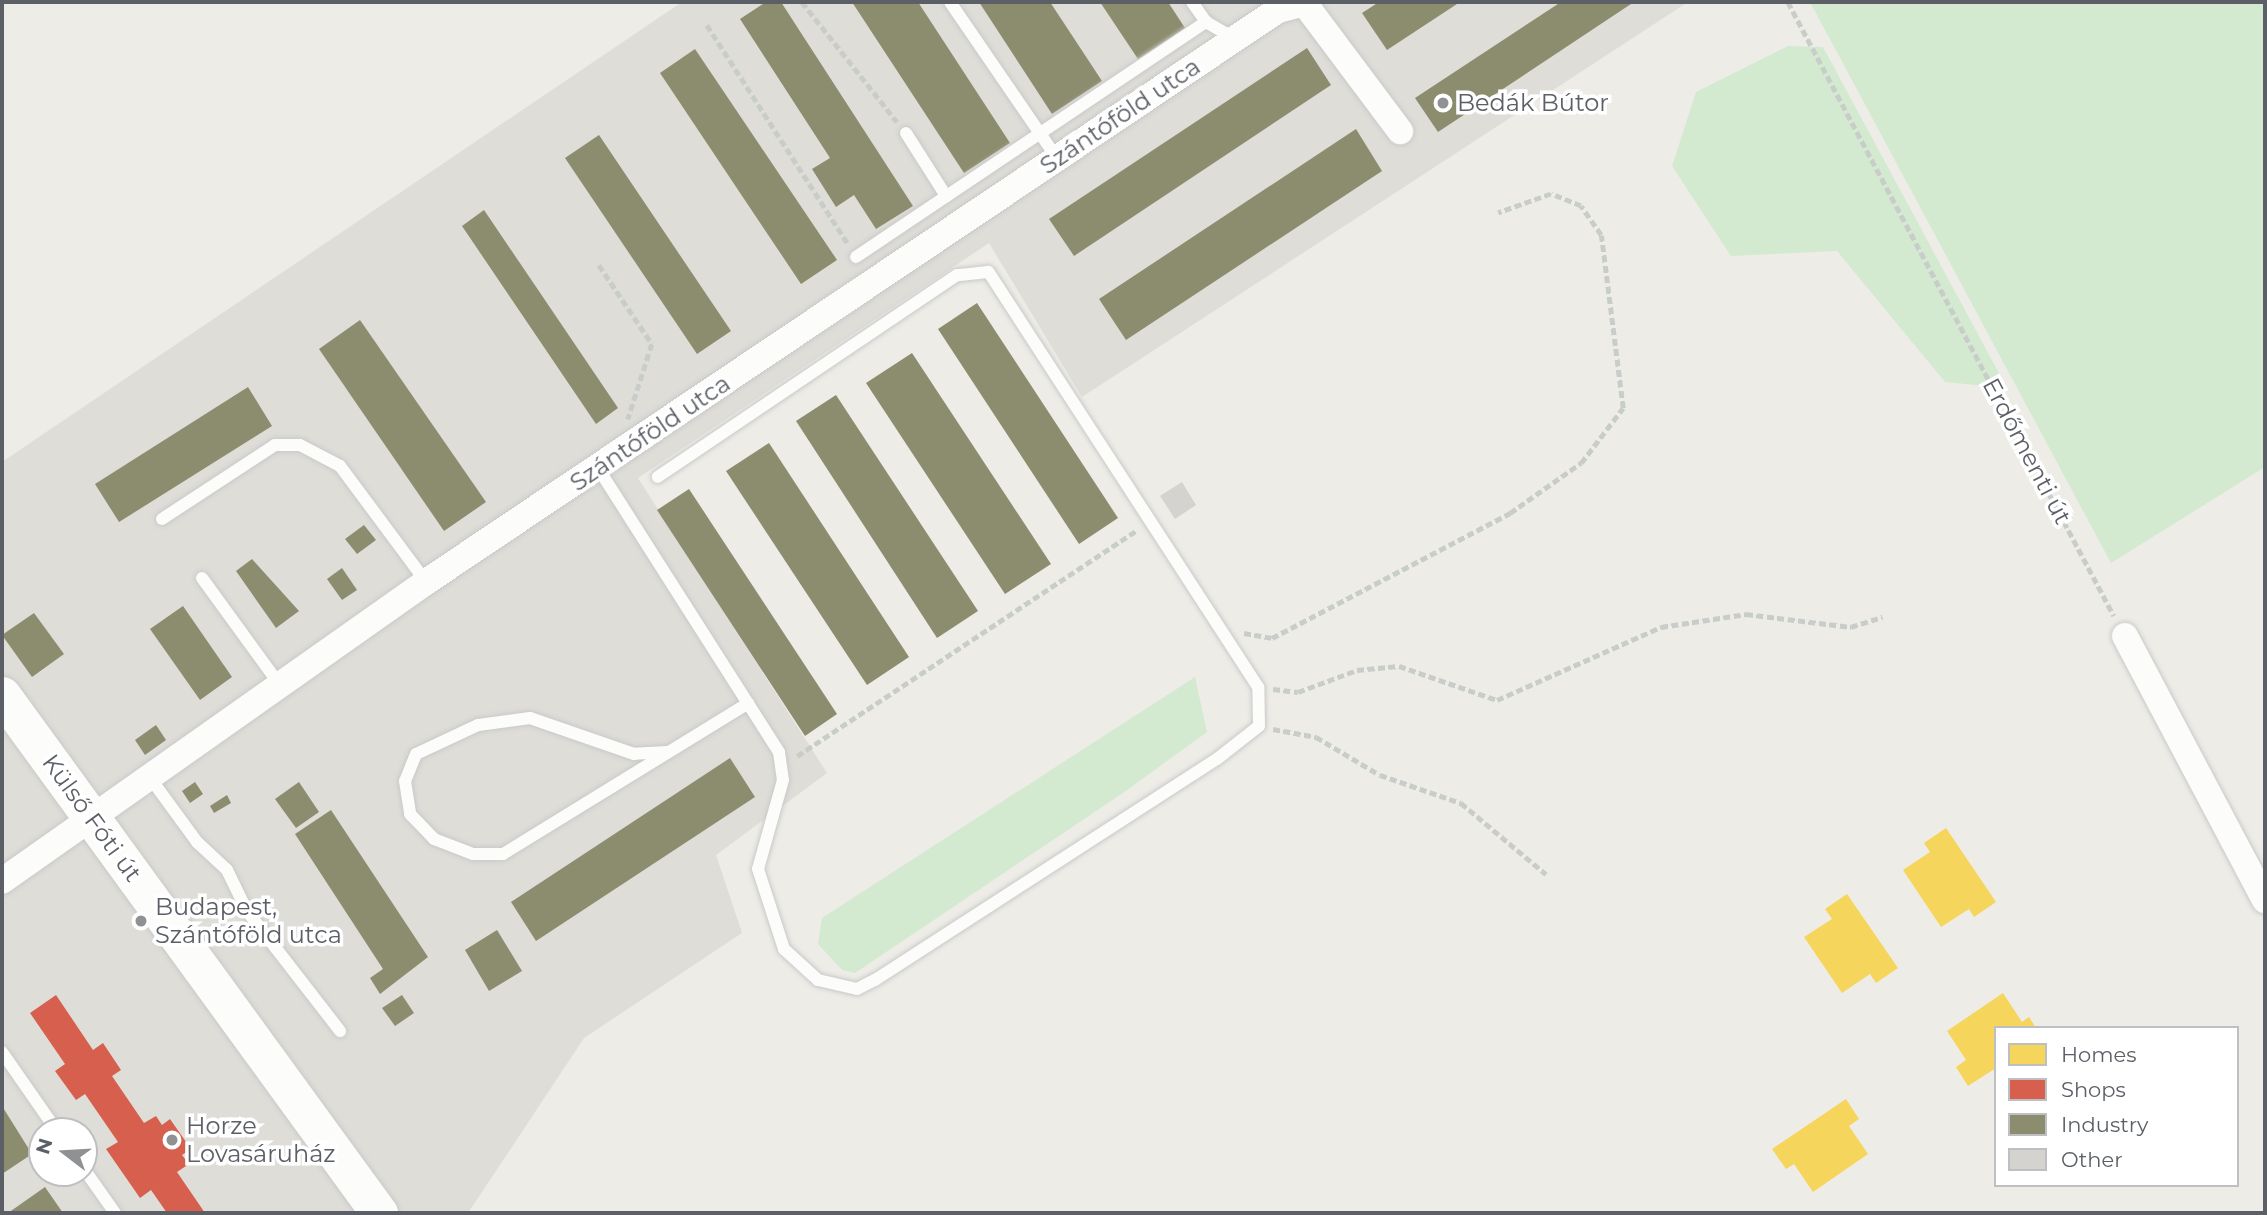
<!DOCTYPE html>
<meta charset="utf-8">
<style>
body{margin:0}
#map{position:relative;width:2267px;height:1215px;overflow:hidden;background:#edece7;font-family:Montserrat,sans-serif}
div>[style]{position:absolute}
.industrial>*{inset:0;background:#deddd8}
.green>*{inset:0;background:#d3ead1}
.homes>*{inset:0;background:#f6d55c}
.shops>*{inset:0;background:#d6604d}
.industry>*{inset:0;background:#8c8c6e}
.building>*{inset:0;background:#d4d3d0}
.path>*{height:4.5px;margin-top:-2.25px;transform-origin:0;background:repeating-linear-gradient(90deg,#c9cdca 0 7px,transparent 0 10.5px)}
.roads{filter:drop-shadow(0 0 2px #c9c9c8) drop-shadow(0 0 2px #c9c9c8)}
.service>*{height:12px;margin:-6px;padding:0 6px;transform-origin:6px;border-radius:6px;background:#fcfcfb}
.minor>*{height:26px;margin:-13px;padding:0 13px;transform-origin:13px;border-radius:13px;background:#fcfcfb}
.secondary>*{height:37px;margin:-18.5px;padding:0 18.5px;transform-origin:18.5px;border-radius:18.5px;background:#fcfcfb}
.dots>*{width:19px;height:19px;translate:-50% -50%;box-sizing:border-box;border:4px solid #fff;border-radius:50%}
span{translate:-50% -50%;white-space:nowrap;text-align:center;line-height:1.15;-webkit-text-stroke:7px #fff;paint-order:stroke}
.poi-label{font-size:24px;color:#5c6066}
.left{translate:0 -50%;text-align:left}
.street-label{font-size:24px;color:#5c6066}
.frame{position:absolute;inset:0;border:4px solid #5c6066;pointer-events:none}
.legend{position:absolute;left:1994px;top:1026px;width:245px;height:161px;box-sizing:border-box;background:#fff;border:2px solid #bebfc2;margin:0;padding:9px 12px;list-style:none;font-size:21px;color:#5c6066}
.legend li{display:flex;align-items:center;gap:14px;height:35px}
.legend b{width:35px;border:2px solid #bebfc2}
.north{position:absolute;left:28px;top:1117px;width:70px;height:70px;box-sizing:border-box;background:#fff;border:2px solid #bebfc2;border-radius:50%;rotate:287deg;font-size:19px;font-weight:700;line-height:28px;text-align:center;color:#5c6066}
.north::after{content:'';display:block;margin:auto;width:24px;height:32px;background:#8f9193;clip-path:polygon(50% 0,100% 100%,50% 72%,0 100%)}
</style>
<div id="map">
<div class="industrial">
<div style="clip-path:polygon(evenodd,682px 2px,1688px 2px,1082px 397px,989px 243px,638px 478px,827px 773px,716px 855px,742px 933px,584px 1038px,468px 1213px,2px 1213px,2px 462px,682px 2px,42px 1131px,84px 1131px,84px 1173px,42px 1173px,42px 1131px)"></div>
</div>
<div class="green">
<div style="clip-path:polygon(1810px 2px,2265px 2px,2265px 467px,2111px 563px)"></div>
<div style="clip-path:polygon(1788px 46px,1823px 47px,2007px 388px,1945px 382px,1837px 251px,1731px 256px,1672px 166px,1696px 92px)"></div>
<div style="clip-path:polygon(1195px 677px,1207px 732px,1120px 795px,855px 973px,842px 970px,818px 944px,822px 918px)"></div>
</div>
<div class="homes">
<div style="clip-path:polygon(1946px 828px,1996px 902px,1974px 917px,1969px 909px,1941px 927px,1903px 870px,1930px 852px,1924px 843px)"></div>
<div style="clip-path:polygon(1847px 894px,1898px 968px,1876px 983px,1870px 974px,1842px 993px,1804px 937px,1832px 919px,1825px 909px)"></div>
<div style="clip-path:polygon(2003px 993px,2022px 1022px,2029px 1017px,2036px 1028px,1996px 1028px,1996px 1068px,1968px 1086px,1956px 1067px,1966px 1060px,1947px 1031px)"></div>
<div style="clip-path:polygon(1846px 1099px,1859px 1119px,1849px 1126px,1868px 1154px,1813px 1192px,1794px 1164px,1786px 1169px,1772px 1149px)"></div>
</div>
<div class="shops">
<div style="clip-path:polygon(56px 995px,93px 1050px,103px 1043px,121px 1070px,112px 1076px,144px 1123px,156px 1116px,162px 1125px,170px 1119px,191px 1149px,182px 1155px,189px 1164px,177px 1172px,205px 1213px,167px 1213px,151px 1190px,140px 1198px,106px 1149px,118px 1142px,85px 1094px,76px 1100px,55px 1071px,65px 1064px,30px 1013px)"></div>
</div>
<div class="industry">
<div style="clip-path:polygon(766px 2px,781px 2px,913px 206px,876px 229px,854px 195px,836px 207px,812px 169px,830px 158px,740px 19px)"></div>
<div style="clip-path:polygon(852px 2px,918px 2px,1010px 143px,964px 173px)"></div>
<div style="clip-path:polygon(979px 2px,1050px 2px,1102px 81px,1052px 114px)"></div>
<div style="clip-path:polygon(1100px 2px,1168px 2px,1185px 28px,1138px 59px)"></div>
<div style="clip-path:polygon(1379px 2px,1460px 2px,1387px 50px,1362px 13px)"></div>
<div style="clip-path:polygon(1561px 2px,1634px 2px,1438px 132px,1415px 98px)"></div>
<div style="clip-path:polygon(1307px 48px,1331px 85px,1074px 256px,1049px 219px)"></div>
<div style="clip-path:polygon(695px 49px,837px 260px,801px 284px,660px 73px)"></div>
<div style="clip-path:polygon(1356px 129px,1382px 171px,1126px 340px,1099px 299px)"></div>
<div style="clip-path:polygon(599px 135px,731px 331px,697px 354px,565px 158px)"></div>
<div style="clip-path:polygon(484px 210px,618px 408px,596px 424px,462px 226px)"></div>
<div style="clip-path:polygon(977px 303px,1118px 518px,1079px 544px,938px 329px)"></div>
<div style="clip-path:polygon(360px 320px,486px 502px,444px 531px,319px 349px)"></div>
<div style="clip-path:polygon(912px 353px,1051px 564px,1005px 594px,866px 383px)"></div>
<div style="clip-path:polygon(248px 387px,272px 426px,119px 522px,95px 484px)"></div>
<div style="clip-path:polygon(836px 395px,978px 611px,937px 638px,796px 421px)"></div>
<div style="clip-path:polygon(769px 443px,909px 657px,867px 685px,726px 471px)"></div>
<div style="clip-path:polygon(689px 489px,837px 714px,805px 736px,657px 510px)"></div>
<div style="clip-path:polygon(364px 525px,376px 540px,357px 554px,345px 539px)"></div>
<div style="clip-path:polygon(252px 559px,299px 611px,276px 628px,236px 571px)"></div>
<div style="clip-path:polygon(342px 568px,357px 590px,342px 600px,327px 579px)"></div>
<div style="clip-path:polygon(183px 606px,232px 677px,200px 700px,150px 629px)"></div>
<div style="clip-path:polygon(34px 613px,64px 654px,32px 677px,2px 635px)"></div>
<div style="clip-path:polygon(156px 725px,166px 740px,145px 755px,135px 740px)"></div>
<div style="clip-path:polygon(730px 758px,755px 797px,536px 941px,511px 902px)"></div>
<div style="clip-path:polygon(195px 782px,203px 794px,190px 803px,182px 791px)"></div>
<div style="clip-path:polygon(299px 782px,319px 812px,296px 828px,275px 799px)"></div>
<div style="clip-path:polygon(227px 795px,231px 803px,214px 813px,210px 806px)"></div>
<div style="clip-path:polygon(331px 810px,428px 957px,380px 994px,370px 978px,383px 969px,295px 834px)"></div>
<div style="clip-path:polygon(497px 930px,522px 971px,489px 991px,465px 950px)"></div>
<div style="clip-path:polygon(402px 995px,414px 1013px,395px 1026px,382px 1008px)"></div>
<div style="clip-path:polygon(2px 1106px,32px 1154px,2px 1174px)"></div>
<div style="clip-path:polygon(45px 1187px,63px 1213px,8px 1213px)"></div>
</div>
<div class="building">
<div style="clip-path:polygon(1182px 482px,1196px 505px,1175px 519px,1160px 496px)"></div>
</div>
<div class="path">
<div style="left:802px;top:2px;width:153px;rotate:51.6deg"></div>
<div style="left:1788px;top:2px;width:695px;rotate:62.03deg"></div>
<div style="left:707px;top:25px;width:260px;rotate:57.2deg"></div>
<div style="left:599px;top:265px;width:95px;rotate:56.1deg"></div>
<div style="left:652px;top:344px;width:79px;rotate:107.7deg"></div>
<div style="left:1244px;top:633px;width:28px;rotate:10deg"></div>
<div style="left:1272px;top:638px;width:269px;rotate:-27.7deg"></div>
<div style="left:1510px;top:513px;width:87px;rotate:-35.2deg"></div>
<div style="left:1581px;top:463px;width:69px;rotate:-52.6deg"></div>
<div style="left:1623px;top:408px;width:174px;rotate:-97.2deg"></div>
<div style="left:1601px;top:235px;width:35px;rotate:-125deg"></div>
<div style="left:1581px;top:206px;width:32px;rotate:-158deg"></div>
<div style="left:1551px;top:194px;width:56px;rotate:160.3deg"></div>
<div style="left:1273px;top:689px;width:25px;rotate:7deg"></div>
<div style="left:1298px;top:692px;width:63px;rotate:-20.4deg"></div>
<div style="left:1357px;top:670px;width:42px;rotate:-5.4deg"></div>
<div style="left:1399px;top:666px;width:104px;rotate:19.1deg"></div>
<div style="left:1497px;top:700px;width:180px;rotate:-24deg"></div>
<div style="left:1661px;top:627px;width:86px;rotate:-8.7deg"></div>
<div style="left:1746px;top:614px;width:106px;rotate:7.1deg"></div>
<div style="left:1851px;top:627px;width:33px;rotate:-18deg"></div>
<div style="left:1273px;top:729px;width:44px;rotate:10.5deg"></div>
<div style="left:1316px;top:737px;width:74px;rotate:30.7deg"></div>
<div style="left:1380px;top:775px;width:86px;rotate:19.1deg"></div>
<div style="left:1461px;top:803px;width:111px;rotate:39.9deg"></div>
<div style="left:797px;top:756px;width:407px;rotate:-33.6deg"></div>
</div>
<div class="roads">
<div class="service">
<div style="left:950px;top:2px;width:189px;rotate:55.6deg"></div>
<div style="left:1192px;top:2px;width:24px;rotate:55deg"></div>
<div style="left:1206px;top:22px;width:34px;rotate:30deg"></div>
<div style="left:906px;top:133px;width:75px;rotate:57.6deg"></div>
<div style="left:856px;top:257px;width:422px;rotate:-33.9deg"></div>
<div style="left:598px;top:468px;width:337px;rotate:57.5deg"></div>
<div style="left:779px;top:752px;width:28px;rotate:82deg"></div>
<div style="left:783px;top:780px;width:92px;rotate:105.7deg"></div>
<div style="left:758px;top:869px;width:84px;rotate:72deg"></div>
<div style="left:784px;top:949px;width:46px;rotate:42.4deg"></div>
<div style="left:818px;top:980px;width:40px;rotate:13deg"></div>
<div style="left:857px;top:989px;width:20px;rotate:-27deg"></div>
<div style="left:875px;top:980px;width:407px;rotate:-32.9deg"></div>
<div style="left:1217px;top:759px;width:53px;rotate:-38.2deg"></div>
<div style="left:1259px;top:726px;width:39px;rotate:-91deg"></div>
<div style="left:1258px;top:687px;width:495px;rotate:-123deg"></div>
<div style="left:988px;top:272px;width:31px;rotate:174deg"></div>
<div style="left:957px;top:275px;width:361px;rotate:146deg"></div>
<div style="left:162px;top:519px;width:135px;rotate:-33.2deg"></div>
<div style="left:275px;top:445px;width:25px"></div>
<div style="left:300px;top:445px;width:45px;rotate:27.7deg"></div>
<div style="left:340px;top:466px;width:144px;rotate:53.4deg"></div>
<div style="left:202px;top:578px;width:131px;rotate:54deg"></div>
<div style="left:667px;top:752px;width:33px;rotate:177deg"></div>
<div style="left:634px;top:754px;width:110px;rotate:-160.9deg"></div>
<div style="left:530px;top:718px;width:52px;rotate:172.3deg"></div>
<div style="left:478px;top:725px;width:68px;rotate:154.9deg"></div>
<div style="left:416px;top:754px;width:29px;rotate:112deg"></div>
<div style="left:405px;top:781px;width:33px;rotate:81deg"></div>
<div style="left:410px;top:814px;width:35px;rotate:46deg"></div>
<div style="left:434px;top:839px;width:42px;rotate:21deg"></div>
<div style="left:473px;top:854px;width:30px"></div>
<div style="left:503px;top:854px;width:288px;rotate:-31.6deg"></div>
<div style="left:148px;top:775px;width:83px;rotate:53.8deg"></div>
<div style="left:197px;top:842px;width:41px;rotate:43deg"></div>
<div style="left:227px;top:870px;width:46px;rotate:64deg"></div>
<div style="left:247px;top:911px;width:152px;rotate:52.2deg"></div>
<div style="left:2px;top:1052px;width:96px;rotate:55.2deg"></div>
<div style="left:84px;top:1169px;width:54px;rotate:54.8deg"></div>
</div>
<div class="minor">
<div style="left:1305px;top:4px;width:159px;rotate:53.2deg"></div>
<div style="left:2125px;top:636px;width:299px;rotate:62.1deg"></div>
<div style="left:2px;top:881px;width:519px;rotate:-35.19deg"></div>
<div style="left:426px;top:582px;width:1026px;rotate:-33.88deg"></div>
<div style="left:1278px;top:10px;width:30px;rotate:-15deg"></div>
</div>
<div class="secondary">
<div style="left:2px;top:695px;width:641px;rotate:53.95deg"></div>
</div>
</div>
<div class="dots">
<div style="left:1443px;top:103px;background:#8f9193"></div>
<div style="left:141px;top:921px;background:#8f9193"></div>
<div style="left:172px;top:1140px;background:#8f9193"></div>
</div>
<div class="poi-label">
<span class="left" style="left:1457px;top:103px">Bedák Bútor</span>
<span class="left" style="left:155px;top:921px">Budapest,<br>Szántóföld utca</span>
<span class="left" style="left:186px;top:1140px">Horze<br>Lovasáruház</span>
</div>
<div class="street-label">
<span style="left:1120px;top:116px;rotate:-34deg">Szántóföld utca</span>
<span style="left:650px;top:433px;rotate:-34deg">Szántóföld utca</span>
<span style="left:2027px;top:451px;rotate:62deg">Erdőmenti út</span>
<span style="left:92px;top:818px;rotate:54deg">Külső Fóti út</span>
</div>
<div class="frame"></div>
<ul class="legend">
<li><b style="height:19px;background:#f6d55c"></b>Homes</li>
<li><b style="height:19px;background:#d6604d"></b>Shops</li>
<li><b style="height:19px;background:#8c8c6e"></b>Industry</li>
<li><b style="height:19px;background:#d4d3d0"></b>Other</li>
</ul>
<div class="north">N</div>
</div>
